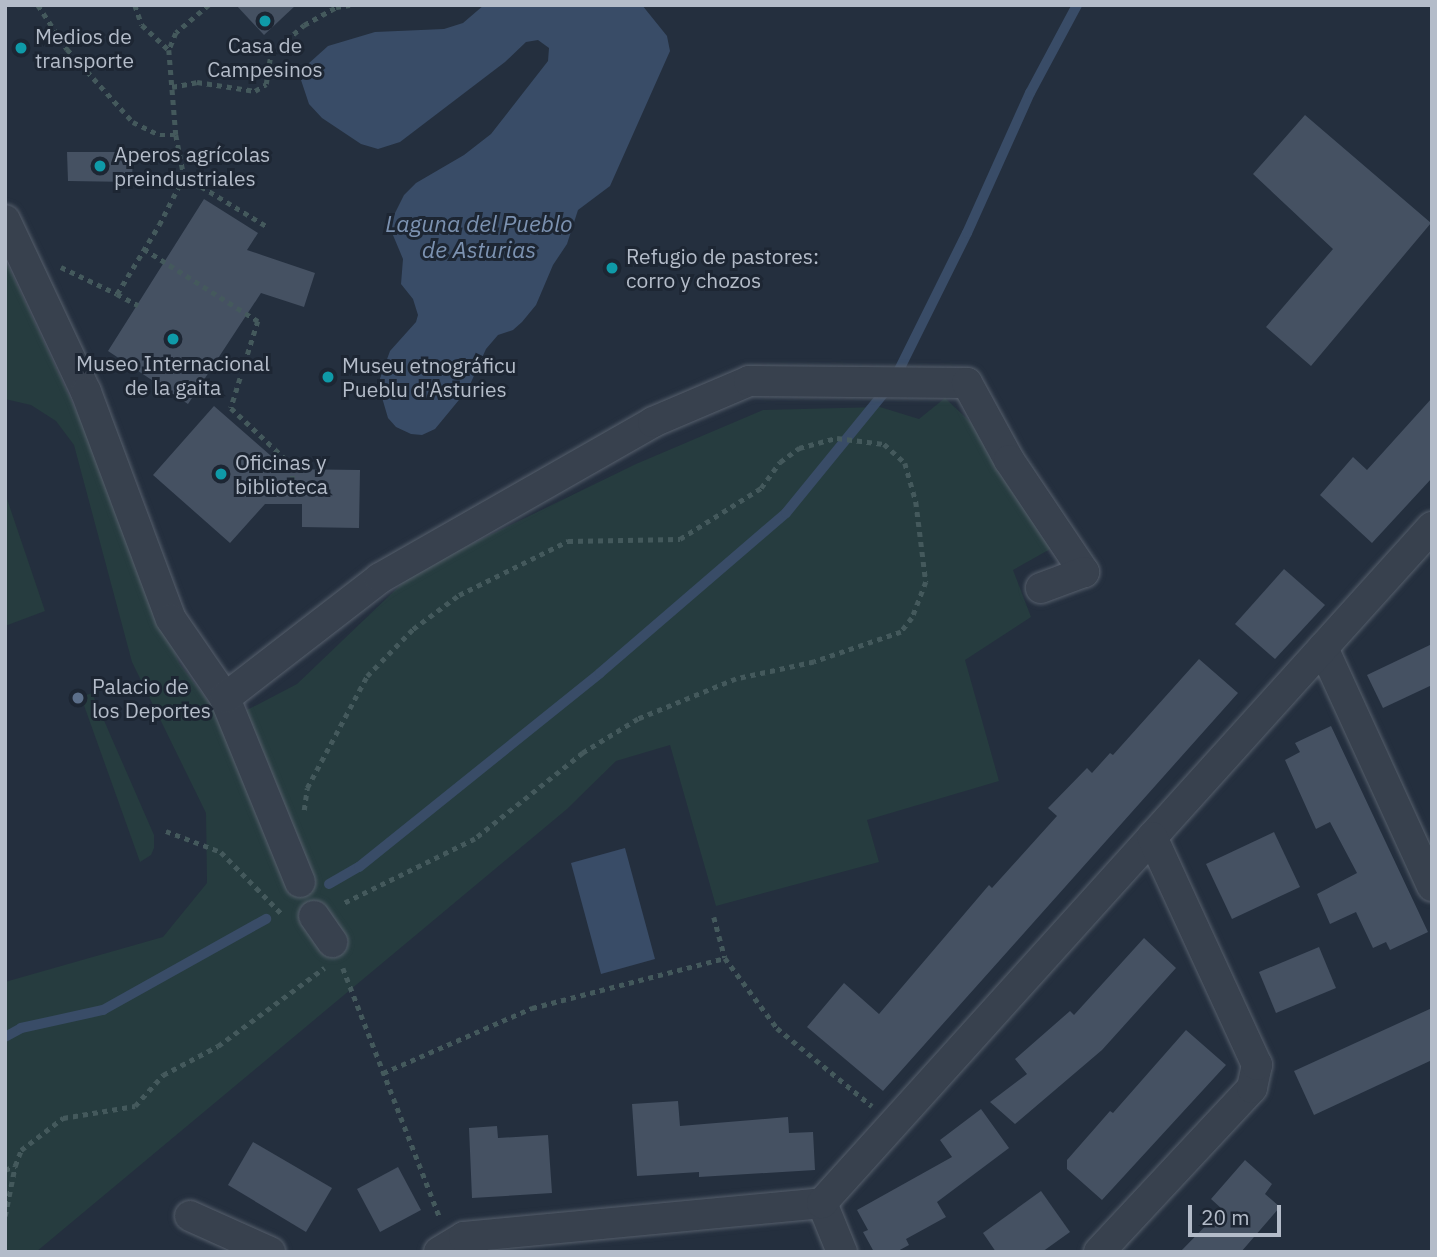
<!DOCTYPE html>
<meta charset="utf-8">
<style>
body{margin:0}
#map{position:relative;width:1437px;height:1257px;overflow:hidden;background:#242f3e;font-family:"IBM Plex Sans",sans-serif}
div>[style]{position:absolute}
.green>*{inset:0;background:#263c3f}
.water>*{inset:0;background:#394c67}
.stream>*{height:10px;margin:-5px;padding:0 5px;transform-origin:5px;border-radius:5px;background:#394c67}
.building>*{inset:0;background:#455162}
.path>*{height:4.5px;margin-top:-2.25px;transform-origin:0;background:repeating-linear-gradient(90deg,#44595c 0 5px,transparent 0 10px)}
.roads{filter:drop-shadow(0 0 2px #565f6c) drop-shadow(0 0 2px #565f6c)}
.minor>*{height:30px;margin:-15px;padding:0 15px;transform-origin:15px;border-radius:15px;background:#38414e}
.dots>*{width:19px;height:19px;translate:-50% -50%;box-sizing:border-box;border:4px solid #1d2633;border-radius:50%}
span{translate:-50% -50%;white-space:nowrap;text-align:center;line-height:1.15;-webkit-text-stroke:6px #1d2633;paint-order:stroke}
.poi-label{font-size:21px;color:#b4bcc9}
.left{translate:0 -50%;text-align:left}
.water-label{font-size:23px;color:#7c92b1;font-style:italic}
.frame{position:absolute;inset:0;border:7px solid #b4bcc9;pointer-events:none}
.scale{position:absolute;left:1188px;top:1205px;width:93px;height:32px;box-sizing:border-box;border:4px solid #b4bcc9;border-top:0;padding-left:9px;font-size:21px;line-height:24px;white-space:nowrap;color:#b4bcc9;-webkit-text-stroke:5px #1d2633;paint-order:stroke}
</style>
<div id="map">
<div class="green">
<div style="clip-path:polygon(5px 259px,87px 434px,179px 663px,224px 722px,297px 684px,414px 572px,636px 464px,763px 410px,880px 407px,919px 419px,945px 398px,979px 430px,1052px 548px,1013px 570px,1031px 617px,965px 660px,999px 781px,867px 820px,879px 862px,716px 906px,670px 745px,616px 761px,567px 809px,36px 1252px,5px 1252px,5px 982px,163px 937px,207px 883px,206px 813px,132px 662px,74px 445px,56px 421px,31px 405px,5px 399px)"></div>
<div style="clip-path:polygon(5px 493px,45px 611px,5px 626px)"></div>
<div style="clip-path:polygon(92px 693px,154px 835px,154px 848px,151px 855px,140px 862px,81px 697px)"></div>
</div>
<div class="water">
<div style="clip-path:polygon(484px 5px,642px 5px,667px 36px,670px 51px,610px 186px,578px 210px,567px 244px,553px 265px,536px 305px,522px 322px,513px 330px,498px 335px,486px 349px,468px 389px,435px 429px,422px 435px,411px 434px,396px 427px,388px 418px,378px 384px,390px 351px,416px 322px,418px 315px,413px 299px,401px 284px,403px 259px,390px 228px,395px 213px,404px 195px,416px 183px,464px 155px,491px 134px,548px 61px,549px 48px,538px 40px,526px 42px,505px 62px,400px 142px,378px 149px,361px 144px,322px 118px,309px 104px,301px 80px,308px 64px,328px 46px,375px 32px,444px 29px,463px 23px)"></div>
<div style="clip-path:polygon(625px 848px,655px 959px,601px 974px,571px 863px)"></div>
</div>
<div class="stream">
<div style="left:329px;top:884px;width:34px;rotate:-30deg"></div>
<div style="left:359px;top:867px;width:309px;rotate:-38.8deg"></div>
<div style="left:600px;top:673px;width:245px;rotate:-40.7deg"></div>
<div style="left:786px;top:513px;width:169px;rotate:-50.8deg"></div>
<div style="left:893px;top:382px;width:166px;rotate:-63.6deg"></div>
<div style="left:967px;top:233px;width:154px;rotate:-65.8deg"></div>
<div style="left:1030px;top:93px;width:100px;rotate:-61.9deg"></div>
<div style="left:5px;top:1037px;width:18px;rotate:-29deg"></div>
<div style="left:21px;top:1028px;width:84px;rotate:-12.4deg"></div>
<div style="left:103px;top:1010px;width:187px;rotate:-29.2deg"></div>
</div>
<div class="building">
<div style="clip-path:polygon(236px 5px,296px 5px,264px 35px)"></div>
<div style="clip-path:polygon(1305px 115px,1431px 223px,1311px 366px,1266px 327px,1333px 249px,1253px 174px)"></div>
<div style="clip-path:polygon(67px 152px,133px 152px,132px 182px,68px 181px)"></div>
<div style="clip-path:polygon(204px 199px,258px 233px,247px 250px,315px 273px,304px 307px,261px 293px,188px 404px,108px 351px)"></div>
<div style="clip-path:polygon(1432px 398px,1432px 478px,1372px 543px,1320px 495px,1353px 457px,1367px 470px)"></div>
<div style="clip-path:polygon(214px 406px,286px 469px,360px 470px,359px 528px,302px 527px,302px 504px,265px 504px,230px 543px,153px 475px)"></div>
<div style="clip-path:polygon(1284px 569px,1325px 605px,1275px 659px,1235px 624px)"></div>
<div style="clip-path:polygon(1432px 644px,1432px 685px,1383px 708px,1367px 675px)"></div>
<div style="clip-path:polygon(1199px 659px,1238px 693px,883px 1091px,807px 1027px,844px 983px,879px 1014px,989px 885px,992px 888px,1057px 816px,1048px 808px,1087px 768px,1092px 773px,1110px 753px,1113px 755px)"></div>
<div style="clip-path:polygon(1331px 726px,1428px 932px,1390px 950px,1386px 942px,1373px 948px,1356px 912px,1330px 924px,1317px 894px,1357px 873px,1330px 822px,1316px 829px,1285px 760px,1300px 752px,1295px 743px)"></div>
<div style="clip-path:polygon(1274px 832px,1300px 887px,1232px 919px,1206px 864px)"></div>
<div style="clip-path:polygon(1144px 938px,1176px 968px,1102px 1050px,1015px 1124px,990px 1102px,1027px 1074px,1015px 1059px,1070px 1011px,1074px 1015px)"></div>
<div style="clip-path:polygon(1319px 947px,1336px 988px,1276px 1013px,1259px 972px)"></div>
<div style="clip-path:polygon(1432px 1008px,1432px 1060px,1314px 1115px,1294px 1071px)"></div>
<div style="clip-path:polygon(1186px 1030px,1226px 1065px,1102px 1200px,1067px 1169px,1067px 1160px,1110px 1111px,1113px 1113px)"></div>
<div style="clip-path:polygon(678px 1101px,680px 1126px,788px 1117px,789px 1133px,813px 1132px,815px 1170px,699px 1177px,699px 1172px,637px 1176px,632px 1104px)"></div>
<div style="clip-path:polygon(981px 1109px,1009px 1148px,937px 1202px,946px 1217px,906px 1239px,909px 1245px,896px 1252px,874px 1252px,863px 1232px,868px 1230px,857px 1210px,952px 1157px,940px 1140px)"></div>
<div style="clip-path:polygon(497px 1126px,498px 1138px,548px 1135px,552px 1193px,472px 1198px,469px 1128px)"></div>
<div style="clip-path:polygon(253px 1142px,332px 1188px,306px 1232px,228px 1185px)"></div>
<div style="clip-path:polygon(1245px 1160px,1272px 1184px,1265px 1194px,1280px 1207px,1241px 1252px,1180px 1252px,1222px 1209px,1211px 1199px)"></div>
<div style="clip-path:polygon(398px 1167px,421px 1210px,380px 1232px,357px 1189px)"></div>
<div style="clip-path:polygon(1041px 1191px,1070px 1232px,1042px 1252px,996px 1252px,983px 1233px)"></div>
</div>
<div class="path">
<div style="left:38px;top:5px;width:53px;rotate:56.6deg"></div>
<div style="left:67px;top:49px;width:98px;rotate:47.9deg"></div>
<div style="left:133px;top:122px;width:30px;rotate:26deg"></div>
<div style="left:160px;top:135px;width:16px"></div>
<div style="left:135px;top:5px;width:21px;rotate:71deg"></div>
<div style="left:142px;top:25px;width:37px;rotate:43deg"></div>
<div style="left:209px;top:5px;width:43px;rotate:139.7deg"></div>
<div style="left:176px;top:33px;width:18px;rotate:112deg"></div>
<div style="left:169px;top:50px;width:85px;rotate:85.3deg"></div>
<div style="left:176px;top:135px;width:42px;rotate:79deg"></div>
<div style="left:184px;top:176px;width:98px;rotate:31.3deg"></div>
<div style="left:172px;top:87px;width:25px;rotate:-11deg"></div>
<div style="left:197px;top:82px;width:59px;rotate:8.8deg"></div>
<div style="left:255px;top:91px;width:13px;rotate:-32deg"></div>
<div style="left:266px;top:84px;width:30px;rotate:-81deg"></div>
<div style="left:271px;top:54px;width:44px;rotate:-41.3deg"></div>
<div style="left:304px;top:25px;width:37px;rotate:-29deg"></div>
<div style="left:336px;top:7px;width:14px;rotate:-8deg"></div>
<div style="left:144px;top:249px;width:135px;rotate:32.3deg"></div>
<div style="left:258px;top:321px;width:91px;rotate:107.2deg"></div>
<div style="left:231px;top:408px;width:85px;rotate:43.1deg"></div>
<div style="left:293px;top:466px;width:25px;rotate:92deg"></div>
<div style="left:61px;top:267px;width:62px;rotate:25.7deg"></div>
<div style="left:117px;top:294px;width:81px;rotate:-58.7deg"></div>
<div style="left:159px;top:225px;width:55px;rotate:-63deg"></div>
<div style="left:117px;top:294px;width:24px;rotate:28deg"></div>
<div style="left:304px;top:810px;width:22px;rotate:-82deg"></div>
<div style="left:307px;top:788px;width:127px;rotate:-61.8deg"></div>
<div style="left:367px;top:676px;width:66px;rotate:-45.6deg"></div>
<div style="left:413px;top:629px;width:57px;rotate:-36.5deg"></div>
<div style="left:459px;top:595px;width:122px;rotate:-26.4deg"></div>
<div style="left:568px;top:541px;width:112px;rotate:-1deg"></div>
<div style="left:680px;top:539px;width:96px;rotate:-32.2deg"></div>
<div style="left:761px;top:488px;width:32px;rotate:-54deg"></div>
<div style="left:780px;top:462px;width:24px;rotate:-36deg"></div>
<div style="left:799px;top:448px;width:39px;rotate:-15deg"></div>
<div style="left:837px;top:438px;width:47px;rotate:7.3deg"></div>
<div style="left:884px;top:444px;width:28px;rotate:42deg"></div>
<div style="left:905px;top:463px;width:41px;rotate:74.2deg"></div>
<div style="left:916px;top:502px;width:81px;rotate:82.9deg"></div>
<div style="left:926px;top:582px;width:39px;rotate:111deg"></div>
<div style="left:912px;top:618px;width:18px;rotate:128deg"></div>
<div style="left:901px;top:632px;width:92px;rotate:161deg"></div>
<div style="left:814px;top:662px;width:80px;rotate:167.7deg"></div>
<div style="left:736px;top:679px;width:106px;rotate:157.8deg"></div>
<div style="left:638px;top:719px;width:65px;rotate:148.3deg"></div>
<div style="left:583px;top:753px;width:138px;rotate:141.5deg"></div>
<div style="left:475px;top:839px;width:149px;rotate:153.8deg"></div>
<div style="left:166px;top:831px;width:59px;rotate:20.9deg"></div>
<div style="left:221px;top:852px;width:88px;rotate:45.5deg"></div>
<div style="left:714px;top:917px;width:42px;rotate:75deg"></div>
<div style="left:725px;top:958px;width:87px;rotate:53.4deg"></div>
<div style="left:777px;top:1028px;width:123px;rotate:39.4deg"></div>
<div style="left:343px;top:968px;width:268px;rotate:68.8deg"></div>
<div style="left:383px;top:1073px;width:163px;rotate:-23.6deg"></div>
<div style="left:532px;top:1008px;width:199px;rotate:-14.5deg"></div>
<div style="left:5px;top:1170px;width:11px;rotate:-22deg"></div>
<div style="left:15px;top:1166px;width:17px;rotate:-69deg"></div>
<div style="left:21px;top:1150px;width:53px;rotate:-37.3deg"></div>
<div style="left:63px;top:1118px;width:73px;rotate:-9.5deg"></div>
<div style="left:135px;top:1106px;width:42px;rotate:-47.9deg"></div>
<div style="left:163px;top:1075px;width:62px;rotate:-27.8deg"></div>
<div style="left:218px;top:1046px;width:132px;rotate:-36.3deg"></div>
<div style="left:5px;top:1216px;width:51px;rotate:-78.7deg"></div>
</div>
<div class="roads">
<div class="minor">
<div style="left:5px;top:220px;width:190px;rotate:64.8deg"></div>
<div style="left:86px;top:392px;width:242px;rotate:69.5deg"></div>
<div style="left:171px;top:619px;width:96px;rotate:55.6deg"></div>
<div style="left:1323px;top:648px;width:262px;rotate:65.4deg"></div>
<div style="left:300px;top:882px;width:199px;rotate:-112.2deg"></div>
<div style="left:225px;top:698px;width:196px;rotate:-37.7deg"></div>
<div style="left:380px;top:578px;width:314px;rotate:-29.7deg"></div>
<div style="left:653px;top:422px;width:104px;rotate:-23.1deg"></div>
<div style="left:749px;top:381px;width:218px;rotate:0.5deg"></div>
<div style="left:967px;top:383px;width:88px;rotate:61.4deg"></div>
<div style="left:1009px;top:460px;width:135px;rotate:56.2deg"></div>
<div style="left:1084px;top:572px;width:46px;rotate:159.6deg"></div>
<div style="left:314px;top:916px;width:32px;rotate:55deg"></div>
<div style="left:822px;top:1203px;width:53px;rotate:67.8deg"></div>
<div style="left:190px;top:1216px;width:88px;rotate:24.2deg"></div>
<div style="left:439px;top:1252px;width:29px;rotate:-31deg"></div>
<div style="left:464px;top:1237px;width:360px;rotate:-5.4deg"></div>
<div style="left:822px;top:1203px;width:911px;rotate:-47.94deg"></div>
<div style="left:1099px;top:1252px;width:224px;rotate:-47deg"></div>
<div style="left:1252px;top:1088px;width:24px;rotate:-78deg"></div>
<div style="left:1257px;top:1065px;width:251px;rotate:-114.7deg"></div>
</div>
</div>
<div class="dots">
<div style="left:265px;top:21px;background:#0f9aa8"></div>
<div style="left:21px;top:48px;background:#0f9aa8"></div>
<div style="left:100px;top:166px;background:#0f9aa8"></div>
<div style="left:612px;top:268px;background:#0f9aa8"></div>
<div style="left:173px;top:339px;background:#0f9aa8"></div>
<div style="left:328px;top:377px;background:#0f9aa8"></div>
<div style="left:221px;top:474px;background:#0f9aa8"></div>
<div style="left:78px;top:698px;background:#5c6f8a"></div>
</div>
<div class="poi-label">
<span class="left" style="left:35px;top:48px">Medios de<br>transporte</span>
<span style="left:265px;top:57px">Casa de<br>Campesinos</span>
<span class="left" style="left:114px;top:166px">Aperos agrícolas<br>preindustriales</span>
<span class="left" style="left:626px;top:268px">Refugio de pastores:<br>corro y chozos</span>
<span style="left:173px;top:375px">Museo Internacional<br>de la gaita</span>
<span class="left" style="left:342px;top:377px">Museu etnográficu<br>Pueblu d'Asturies</span>
<span class="left" style="left:235px;top:474px">Oficinas y<br>biblioteca</span>
<span class="left" style="left:92px;top:698px">Palacio de<br>los Deportes</span>
</div>
<div class="water-label">
<span style="left:479px;top:236px">Laguna del Pueblo<br>de Asturias</span>
</div>
<div class="frame"></div>
<div class="scale">20 m</div>
</div>
